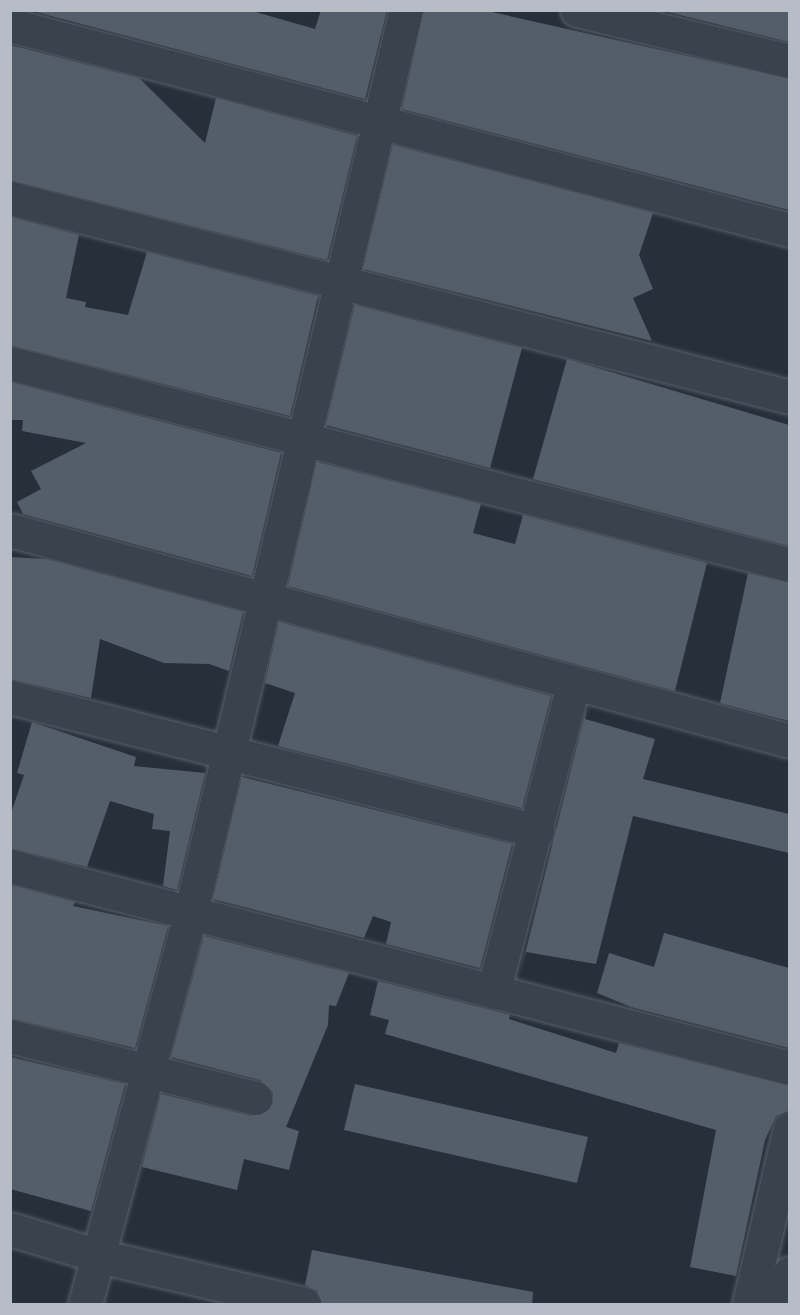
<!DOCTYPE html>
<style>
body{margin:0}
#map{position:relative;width:800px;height:1315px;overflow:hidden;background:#27303a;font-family:"Alegreya Sans",sans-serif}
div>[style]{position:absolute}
.building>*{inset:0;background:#545e6a}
.roads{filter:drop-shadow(0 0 2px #586069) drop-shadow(0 0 2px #586069)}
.street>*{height:33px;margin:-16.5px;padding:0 16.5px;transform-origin:16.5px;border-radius:16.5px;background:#3a424b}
span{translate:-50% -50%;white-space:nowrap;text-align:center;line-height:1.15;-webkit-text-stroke:5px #1f2730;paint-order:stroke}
.frame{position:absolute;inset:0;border:12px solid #b6bdc6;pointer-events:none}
</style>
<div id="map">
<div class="building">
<div style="clip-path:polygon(29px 10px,249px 10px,315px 29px,321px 10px,387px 10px,365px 99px)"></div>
<div style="clip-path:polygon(424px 10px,483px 10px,789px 79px,789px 210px,402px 109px)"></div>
<div style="clip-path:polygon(660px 10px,789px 10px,789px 42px)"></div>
<div style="clip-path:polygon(10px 45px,139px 78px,205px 143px,216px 98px,357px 136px,327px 260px,10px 180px)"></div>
<div style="clip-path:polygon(393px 145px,653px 213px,639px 255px,653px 289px,633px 298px,652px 341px,363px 269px)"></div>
<div style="clip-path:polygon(10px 217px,79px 235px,66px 298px,86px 302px,85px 307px,128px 315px,147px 252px,318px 296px,290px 416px,10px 345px)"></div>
<div style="clip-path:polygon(355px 305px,522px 348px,490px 468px,326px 425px)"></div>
<div style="clip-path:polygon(567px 359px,789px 425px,789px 546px,533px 479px)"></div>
<div style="clip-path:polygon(10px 382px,281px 453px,252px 576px,23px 514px,17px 502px,41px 489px,31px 471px,86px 443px,22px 431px,23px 420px,10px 420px)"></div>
<div style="clip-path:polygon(317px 462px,481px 504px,473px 533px,515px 544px,523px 515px,707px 563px,675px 691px,288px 586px)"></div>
<div style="clip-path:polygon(10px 557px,46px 559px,243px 612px,229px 671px,209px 664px,164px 663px,100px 639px,91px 698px,10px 679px)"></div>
<div style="clip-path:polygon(748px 573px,789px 583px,789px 721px,720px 703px)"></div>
<div style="clip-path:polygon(279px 622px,551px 696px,522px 808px,278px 746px,295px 693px,265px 683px)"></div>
<div style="clip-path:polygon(587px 706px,585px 719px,655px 739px,643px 779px,789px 814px,789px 853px,633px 816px,596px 964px,526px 952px,519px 978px)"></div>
<div style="clip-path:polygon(32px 722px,136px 757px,134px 766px,205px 773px,177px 890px,163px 886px,170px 831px,152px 829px,154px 814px,110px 801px,87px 867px,10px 848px,10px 816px,24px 775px,17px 773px)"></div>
<div style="clip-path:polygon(242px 777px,512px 844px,480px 968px,386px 944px,391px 922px,373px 916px,364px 938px,213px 899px)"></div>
<div style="clip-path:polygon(10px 885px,75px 902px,73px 906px,168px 926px,135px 1048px,10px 1018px)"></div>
<div style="clip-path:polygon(664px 933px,789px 968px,789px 1048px,631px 1007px,597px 993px,609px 953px,654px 967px)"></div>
<div style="clip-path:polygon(204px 936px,349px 973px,336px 1006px,329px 1005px,328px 1025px,286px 1127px,299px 1131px,289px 1170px,244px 1159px,237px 1190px,142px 1167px,161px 1094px,251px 1116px,268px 1111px,273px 1103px,273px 1092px,260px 1080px,171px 1057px)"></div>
<div style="clip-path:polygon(378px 981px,510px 1015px,509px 1019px,616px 1053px,619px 1043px,789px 1086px,789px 1110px,776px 1116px,765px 1140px,736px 1276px,690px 1267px,716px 1130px,385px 1034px,389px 1020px,370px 1015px)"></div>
<div style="clip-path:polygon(10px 1057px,125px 1084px,91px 1211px,10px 1189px)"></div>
<div style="clip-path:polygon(355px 1084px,588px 1137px,577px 1183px,344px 1130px)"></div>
<div style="clip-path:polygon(312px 1250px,533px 1292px,532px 1305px,322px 1305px,317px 1291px,305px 1285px)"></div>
</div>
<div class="roads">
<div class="street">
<div style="left:577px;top:10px;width:219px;rotate:13.5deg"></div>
<div style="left:10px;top:25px;width:806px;rotate:14.73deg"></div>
<div style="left:10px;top:198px;width:805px;rotate:14.31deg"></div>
<div style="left:10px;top:363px;width:806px;rotate:14.52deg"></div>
<div style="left:10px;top:530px;width:808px;rotate:15.14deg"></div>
<div style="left:10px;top:697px;width:544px;rotate:14.27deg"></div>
<div style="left:10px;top:866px;width:806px;rotate:14.52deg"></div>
<div style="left:493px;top:992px;width:320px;rotate:-75.4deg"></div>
<div style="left:10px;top:1036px;width:253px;rotate:14.2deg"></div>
<div style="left:10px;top:1229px;width:93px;rotate:16.9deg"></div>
<div style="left:99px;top:1256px;width:211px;rotate:13.2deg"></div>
<div style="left:85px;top:1304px;width:403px;rotate:-74.9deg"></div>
<div style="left:190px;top:915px;width:930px;rotate:-76.58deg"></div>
<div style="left:749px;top:1304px;width:181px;rotate:-76.9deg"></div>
<div style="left:782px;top:1304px;width:32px;rotate:-76deg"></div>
</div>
</div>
<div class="frame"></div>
</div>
